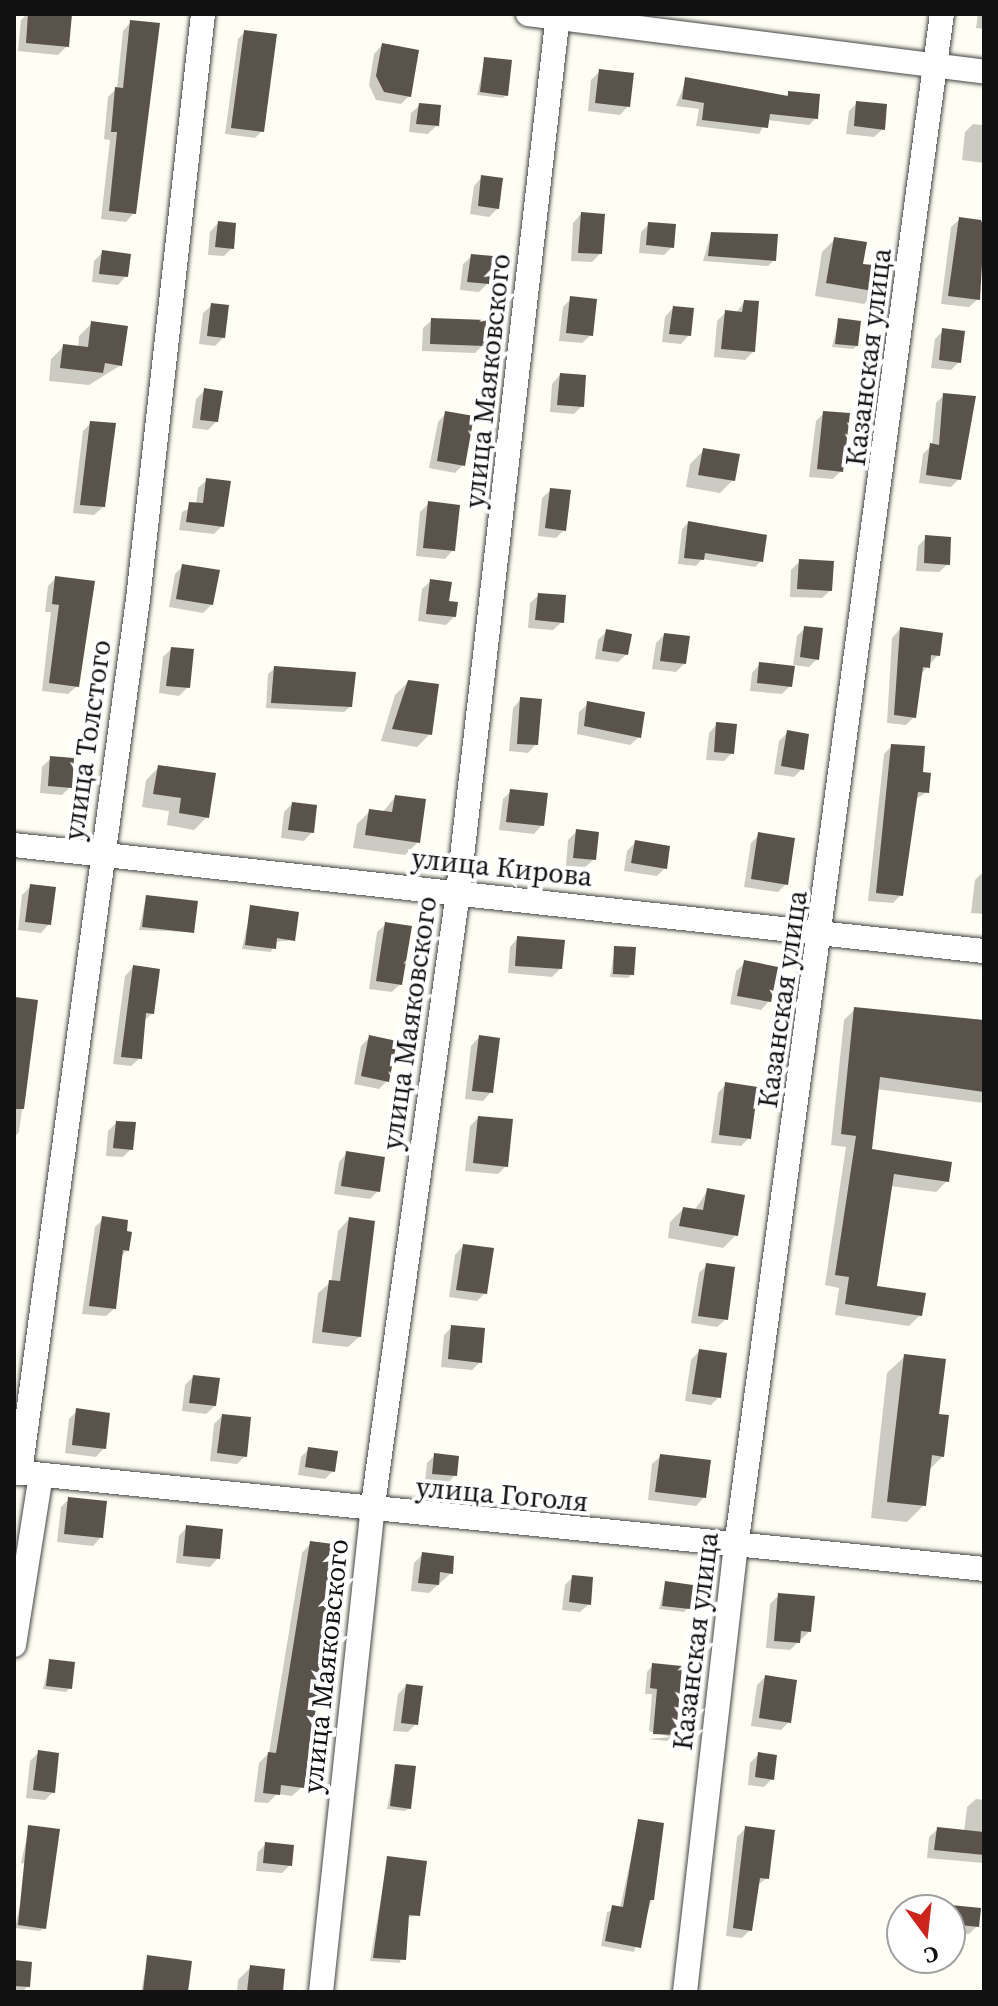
<!DOCTYPE html>
<meta charset="utf-8">
<style>
body{margin:0}
#map{position:relative;width:998px;height:2006px;overflow:hidden;background:#fffef4;font-family:"Source Serif 4",serif}
div>[style]{position:absolute}
.shadow>*{inset:0;background:#0003}
.building>*{inset:0;background:#5a534c}
.roads{filter:drop-shadow(0 0 2px #444) drop-shadow(0 0 2px #444)}
.minor>*{height:24px;margin:-12px;padding:0 12px;transform-origin:12px;border-radius:12px;background:#fff}
span{translate:-50% -50%;white-space:nowrap;text-align:center;line-height:1.15;-webkit-text-stroke:8px #fff;paint-order:stroke}
.street-label{font-size:28px;color:#111}
.frame{position:absolute;inset:0;border:16px solid #111;pointer-events:none}
.north{position:absolute;left:886px;top:1894px;width:80px;height:80px;box-sizing:border-box;background:#fff;border:2px solid #a0a0a0;border-radius:50%;rotate:165deg;font-size:22px;font-weight:700;line-height:32px;text-align:center;color:#111}
.north::after{content:'';display:block;margin:auto;width:28px;height:36px;background:#cd251c;clip-path:polygon(50% 0,100% 100%,50% 72%,0 100%)}
</style>
<div id="map">
<div class="shadow">
<div style="clip-path:polygon(27px 14px,59px 14px,67px 46px,58px 55px,18px 51px,21px 20px)"></div>
<div style="clip-path:polygon(978px 14px,984px 14px,984px 29px,976px 28px)"></div>
<div style="clip-path:polygon(131px 22px,134px 213px,126px 222px,101px 219px,110px 140px,104px 139px,108px 97px,117px 88px,123px 31px)"></div>
<div style="clip-path:polygon(245px 32px,262px 131px,255px 138px,225px 134px,238px 39px)"></div>
<div style="clip-path:polygon(382px 45px,409px 96px,401px 104px,376px 100px,369px 85px,374px 54px)"></div>
<div style="clip-path:polygon(485px 59px,506px 95px,503px 98px,477px 95px)"></div>
<div style="clip-path:polygon(600px 71px,628px 106px,620px 115px,588px 111px,591px 80px)"></div>
<div style="clip-path:polygon(686px 80px,784px 98px,789px 93px,816px 118px,809px 125px,767px 120px,759px 134px,696px 126px,699px 109px,676px 106px)"></div>
<div style="clip-path:polygon(857px 103px,883px 129px,874px 137px,846px 134px,849px 111px)"></div>
<div style="clip-path:polygon(420px 105px,437px 125px,428px 134px,409px 132px,411px 113px)"></div>
<div style="clip-path:polygon(973px 124px,984px 125px,984px 163px,962px 160px,965px 132px)"></div>
<div style="clip-path:polygon(482px 177px,498px 208px,489px 217px,470px 214px,474px 186px)"></div>
<div style="clip-path:polygon(581px 214px,600px 254px,592px 262px,571px 261px,573px 223px)"></div>
<div style="clip-path:polygon(960px 219px,984px 230px,978px 299px,969px 307px,941px 304px,951px 227px)"></div>
<div style="clip-path:polygon(218px 223px,232px 248px,224px 256px,208px 255px,210px 232px)"></div>
<div style="clip-path:polygon(649px 224px,672px 247px,664px 255px,639px 253px,641px 232px)"></div>
<div style="clip-path:polygon(711px 234px,774px 260px,768px 266px,703px 261px)"></div>
<div style="clip-path:polygon(835px 239px,877px 291px,864px 304px,815px 296px,822px 252px)"></div>
<div style="clip-path:polygon(102px 253px,126px 276px,118px 285px,92px 282px,94px 261px)"></div>
<div style="clip-path:polygon(472px 256px,487px 284px,479px 292px,460px 290px,463px 264px)"></div>
<div style="clip-path:polygon(571px 299px,591px 335px,582px 343px,559px 341px,563px 307px)"></div>
<div style="clip-path:polygon(744px 302px,753px 352px,745px 360px,714px 357px,717px 321px,726px 312px,736px 313px)"></div>
<div style="clip-path:polygon(212px 305px,223px 338px,215px 346px,199px 344px,203px 313px)"></div>
<div style="clip-path:polygon(673px 308px,689px 335px,681px 344px,662px 342px,665px 317px)"></div>
<div style="clip-path:polygon(432px 320px,483px 345px,475px 353px,422px 351px,423px 328px)"></div>
<div style="clip-path:polygon(839px 320px,857px 346px,853px 349px,832px 347px)"></div>
<div style="clip-path:polygon(92px 323px,121px 365px,89px 385px,49px 381px,51px 359px,64px 346px,78px 348px,79px 336px)"></div>
<div style="clip-path:polygon(943px 331px,959px 362px,951px 370px,931px 368px,935px 339px)"></div>
<div style="clip-path:polygon(560px 375px,582px 406px,574px 414px,550px 412px,552px 384px)"></div>
<div style="clip-path:polygon(205px 390px,217px 421px,208px 430px,192px 428px,196px 399px)"></div>
<div style="clip-path:polygon(944px 395px,959px 479px,951px 487px,919px 483px,923px 454px,932px 445px,936px 403px)"></div>
<div style="clip-path:polygon(446px 413px,463px 465px,455px 473px,429px 468px,438px 422px)"></div>
<div style="clip-path:polygon(824px 413px,841px 471px,833px 479px,809px 477px,816px 421px)"></div>
<div style="clip-path:polygon(91px 423px,103px 507px,94px 515px,73px 513px,83px 431px)"></div>
<div style="clip-path:polygon(703px 451px,733px 480px,720px 493px,686px 487px,690px 464px)"></div>
<div style="clip-path:polygon(207px 480px,222px 526px,214px 534px,179px 530px,182px 512px,196px 505px,198px 488px)"></div>
<div style="clip-path:polygon(551px 490px,564px 530px,556px 538px,538px 536px,542px 498px)"></div>
<div style="clip-path:polygon(429px 503px,453px 550px,445px 559px,416px 556px,420px 512px)"></div>
<div style="clip-path:polygon(688px 523px,761px 561px,755px 567px,702px 559px,696px 566px,678px 564px,682px 529px)"></div>
<div style="clip-path:polygon(926px 538px,948px 564px,939px 572px,916px 571px,918px 546px)"></div>
<div style="clip-path:polygon(799px 562px,831px 590px,822px 598px,790px 597px,791px 570px)"></div>
<div style="clip-path:polygon(183px 566px,212px 604px,203px 613px,169px 607px,175px 574px)"></div>
<div style="clip-path:polygon(56px 578px,77px 686px,68px 694px,42px 691px,51px 612px,45px 612px,48px 586px)"></div>
<div style="clip-path:polygon(431px 581px,455px 616px,446px 625px,418px 621px,422px 589px)"></div>
<div style="clip-path:polygon(539px 595px,562px 622px,553px 630px,528px 628px,530px 603px)"></div>
<div style="clip-path:polygon(805px 628px,817px 659px,809px 667px,793px 665px,797px 636px)"></div>
<div style="clip-path:polygon(900px 629px,938px 655px,920px 675px,914px 717px,906px 725px,887px 723px,892px 638px)"></div>
<div style="clip-path:polygon(607px 631px,627px 654px,618px 662px,595px 659px,598px 640px)"></div>
<div style="clip-path:polygon(664px 635px,684px 664px,676px 672px,652px 669px,656px 643px)"></div>
<div style="clip-path:polygon(171px 649px,188px 687px,179px 696px,159px 693px,163px 657px)"></div>
<div style="clip-path:polygon(760px 664px,790px 686px,782px 694px,750px 691px,752px 673px)"></div>
<div style="clip-path:polygon(275px 668px,351px 706px,344px 712px,266px 708px,268px 674px)"></div>
<div style="clip-path:polygon(408px 682px,430px 734px,417px 747px,381px 741px,395px 695px)"></div>
<div style="clip-path:polygon(521px 699px,536px 744px,528px 753px,509px 751px,513px 708px)"></div>
<div style="clip-path:polygon(588px 704px,639px 737px,630px 745px,577px 734px,579px 712px)"></div>
<div style="clip-path:polygon(717px 724px,732px 753px,724px 761px,706px 760px,709px 733px)"></div>
<div style="clip-path:polygon(788px 732px,802px 769px,794px 777px,774px 774px,779px 741px)"></div>
<div style="clip-path:polygon(892px 746px,921px 774px,927px 792px,914px 800px,901px 895px,893px 903px,868px 901px,884px 754px)"></div>
<div style="clip-path:polygon(51px 758px,70px 787px,62px 795px,40px 793px,42px 767px)"></div>
<div style="clip-path:polygon(159px 767px,207px 817px,194px 830px,167px 825px,169px 811px,142px 807px,146px 780px)"></div>
<div style="clip-path:polygon(511px 791px,542px 825px,534px 834px,499px 830px,503px 799px)"></div>
<div style="clip-path:polygon(395px 797px,418px 842px,405px 855px,353px 848px,357px 824px,370px 811px,382px 813px)"></div>
<div style="clip-path:polygon(292px 804px,312px 832px,304px 841px,281px 838px,284px 812px)"></div>
<div style="clip-path:polygon(577px 831px,594px 859px,586px 867px,566px 866px,568px 840px)"></div>
<div style="clip-path:polygon(759px 835px,786px 884px,778px 892px,744px 887px,751px 843px)"></div>
<div style="clip-path:polygon(636px 842px,665px 868px,657px 876px,624px 871px,627px 851px)"></div>
<div style="clip-path:polygon(983px 872px,984px 914px,971px 913px,975px 880px)"></div>
<div style="clip-path:polygon(31px 886px,49px 924px,41px 933px,18px 930px,22px 895px)"></div>
<div style="clip-path:polygon(146px 897px,192px 932px,139px 930px)"></div>
<div style="clip-path:polygon(251px 908px,293px 940px,275px 942px,271px 952px,242px 949px)"></div>
<div style="clip-path:polygon(386px 924px,400px 984px,392px 992px,369px 989px,377px 932px)"></div>
<div style="clip-path:polygon(518px 938px,560px 969px,552px 977px,508px 973px,510px 947px)"></div>
<div style="clip-path:polygon(615px 948px,632px 974px,628px 978px,610px 977px)"></div>
<div style="clip-path:polygon(745px 963px,769px 1001px,761px 1010px,730px 1004px,736px 971px)"></div>
<div style="clip-path:polygon(133px 967px,152px 1013px,143px 1022px,140px 1058px,131px 1066px,113px 1064px,125px 976px)"></div>
<div style="clip-path:polygon(16px 1000px,36px 1002px,19px 1132px,14px 1138px)"></div>
<div style="clip-path:polygon(855px 1009px,984px 1022px,984px 1103px,876px 1089px,870px 1151px,947px 1181px,936px 1192px,890px 1186px,874px 1287px,920px 1315px,909px 1326px,835px 1315px,839px 1288px,825px 1285px,846px 1147px,831px 1145px,844px 1020px)"></div>
<div style="clip-path:polygon(370px 1037px,387px 1081px,379px 1089px,354px 1084px,361px 1046px)"></div>
<div style="clip-path:polygon(479px 1037px,491px 1092px,483px 1101px,465px 1099px,471px 1046px)"></div>
<div style="clip-path:polygon(726px 1084px,749px 1138px,741px 1146px,711px 1143px,718px 1093px)"></div>
<div style="clip-path:polygon(478px 1118px,506px 1166px,498px 1174px,465px 1171px,470px 1126px)"></div>
<div style="clip-path:polygon(116px 1123px,131px 1149px,123px 1157px,106px 1156px,108px 1131px)"></div>
<div style="clip-path:polygon(347px 1153px,378px 1191px,370px 1199px,334px 1194px,339px 1162px)"></div>
<div style="clip-path:polygon(708px 1190px,736px 1235px,723px 1248px,668px 1238px,670px 1222px,683px 1209px,694px 1211px)"></div>
<div style="clip-path:polygon(103px 1219px,127px 1250px,120px 1258px,115px 1308px,106px 1316px,82px 1314px,95px 1227px)"></div>
<div style="clip-path:polygon(349px 1219px,360px 1336px,348px 1347px,312px 1343px,318px 1293px,331px 1282px,338px 1231px)"></div>
<div style="clip-path:polygon(463px 1246px,485px 1293px,477px 1301px,449px 1297px,455px 1255px)"></div>
<div style="clip-path:polygon(707px 1265px,726px 1319px,717px 1327px,691px 1323px,699px 1273px)"></div>
<div style="clip-path:polygon(452px 1327px,480px 1362px,472px 1370px,441px 1367px,444px 1335px)"></div>
<div style="clip-path:polygon(699px 1351px,719px 1397px,711px 1405px,685px 1401px,691px 1360px)"></div>
<div style="clip-path:polygon(905px 1356px,937px 1415px,943px 1456px,928px 1471px,924px 1505px,907px 1522px,871px 1518px,887px 1373px)"></div>
<div style="clip-path:polygon(193px 1377px,215px 1406px,206px 1414px,182px 1411px,185px 1385px)"></div>
<div style="clip-path:polygon(77px 1411px,104px 1448px,96px 1457px,65px 1453px,69px 1419px)"></div>
<div style="clip-path:polygon(222px 1416px,245px 1456px,237px 1464px,210px 1461px,214px 1424px)"></div>
<div style="clip-path:polygon(309px 1449px,333px 1471px,325px 1479px,298px 1475px,301px 1457px)"></div>
<div style="clip-path:polygon(435px 1455px,455px 1475px,447px 1484px,425px 1482px,427px 1463px)"></div>
<div style="clip-path:polygon(661px 1456px,704px 1497px,696px 1506px,648px 1500px,652px 1464px)"></div>
<div style="clip-path:polygon(69px 1499px,101px 1537px,93px 1546px,57px 1542px,61px 1507px)"></div>
<div style="clip-path:polygon(187px 1527px,218px 1558px,210px 1567px,176px 1563px,179px 1536px)"></div>
<div style="clip-path:polygon(311px 1543px,322px 1608px,302px 1787px,292px 1796px,277px 1794px,268px 1803px,254px 1802px,259px 1763px,269px 1753px,302px 1553px)"></div>
<div style="clip-path:polygon(422px 1555px,451px 1573px,429px 1593px,411px 1591px,414px 1563px)"></div>
<div style="clip-path:polygon(573px 1577px,589px 1604px,580px 1612px,562px 1610px,565px 1585px)"></div>
<div style="clip-path:polygon(665px 1584px,688px 1608px,684px 1612px,659px 1609px)"></div>
<div style="clip-path:polygon(779px 1595px,810px 1631px,790px 1650px,766px 1648px,770px 1604px)"></div>
<div style="clip-path:polygon(50px 1661px,70px 1688px,66px 1692px,43px 1689px)"></div>
<div style="clip-path:polygon(653px 1665px,674px 1734px,667px 1741px,648px 1739px,671px 1737px,649px 1731px,652px 1694px,645px 1694px,647px 1672px)"></div>
<div style="clip-path:polygon(765px 1677px,789px 1722px,781px 1730px,751px 1726px,757px 1685px)"></div>
<div style="clip-path:polygon(406px 1686px,416px 1724px,408px 1732px,393px 1731px,398px 1694px)"></div>
<div style="clip-path:polygon(38px 1753px,53px 1792px,45px 1800px,26px 1798px,30px 1761px)"></div>
<div style="clip-path:polygon(759px 1754px,772px 1779px,764px 1787px,748px 1785px,750px 1763px)"></div>
<div style="clip-path:polygon(396px 1766px,409px 1808px,405px 1811px,387px 1809px)"></div>
<div style="clip-path:polygon(976px 1799px,984px 1800px,984px 1863px,927px 1858px,929px 1837px,938px 1829px,964px 1832px,967px 1807px)"></div>
<div style="clip-path:polygon(639px 1821px,652px 1899px,634px 1952px,601px 1946px,607px 1912px,620px 1908px)"></div>
<div style="clip-path:polygon(29px 1827px,44px 1928px,40px 1931px,15px 1928px,29px 1864px,21px 1863px)"></div>
<div style="clip-path:polygon(746px 1828px,767px 1878px,756px 1886px,750px 1930px,742px 1938px,726px 1936px,737px 1837px)"></div>
<div style="clip-path:polygon(266px 1844px,290px 1865px,282px 1873px,256px 1871px,258px 1852px)"></div>
<div style="clip-path:polygon(388px 1858px,418px 1915px,406px 1918px,400px 1963px,370px 1961px)"></div>
<div style="clip-path:polygon(952px 1907px,977px 1926px,969px 1934px,950px 1932px)"></div>
<div style="clip-path:polygon(148px 1957px,186px 1992px,141px 1992px)"></div>
<div style="clip-path:polygon(14px 1962px,28px 1986px,22px 1992px,14px 1992px)"></div>
<div style="clip-path:polygon(251px 1967px,281px 1992px,237px 1992px,238px 1980px)"></div>
</div>
<div class="building">
<div style="clip-path:polygon(28px 14px,72px 14px,69px 47px,26px 43px)"></div>
<div style="clip-path:polygon(130px 20px,160px 23px,136px 214px,109px 211px,117px 132px,111px 132px,115px 87px,123px 88px)"></div>
<div style="clip-path:polygon(244px 30px,277px 34px,264px 132px,231px 128px)"></div>
<div style="clip-path:polygon(382px 43px,419px 50px,411px 97px,384px 92px,376px 76px)"></div>
<div style="clip-path:polygon(484px 57px,512px 60px,508px 96px,480px 92px)"></div>
<div style="clip-path:polygon(599px 69px,634px 73px,630px 107px,595px 103px)"></div>
<div style="clip-path:polygon(685px 77px,788px 96px,788px 91px,820px 94px,818px 119px,770px 114px,768px 128px,702px 120px,704px 103px,682px 99px)"></div>
<div style="clip-path:polygon(856px 101px,887px 104px,885px 130px,854px 126px)"></div>
<div style="clip-path:polygon(419px 103px,441px 105px,439px 126px,416px 124px)"></div>
<div style="clip-path:polygon(481px 175px,503px 178px,499px 209px,478px 206px)"></div>
<div style="clip-path:polygon(581px 212px,605px 214px,602px 254px,578px 253px)"></div>
<div style="clip-path:polygon(959px 217px,981px 220px,984px 228px,980px 300px,948px 296px)"></div>
<div style="clip-path:polygon(218px 221px,236px 223px,234px 249px,215px 247px)"></div>
<div style="clip-path:polygon(648px 222px,676px 224px,674px 248px,646px 245px)"></div>
<div style="clip-path:polygon(711px 232px,778px 234px,776px 261px,708px 256px)"></div>
<div style="clip-path:polygon(834px 237px,867px 242px,863px 264px,883px 266px,879px 292px,826px 283px)"></div>
<div style="clip-path:polygon(102px 250px,131px 254px,128px 277px,99px 274px)"></div>
<div style="clip-path:polygon(471px 254px,493px 256px,489px 284px,467px 282px)"></div>
<div style="clip-path:polygon(570px 296px,597px 299px,593px 336px,566px 333px)"></div>
<div style="clip-path:polygon(744px 300px,759px 301px,755px 352px,721px 349px,725px 310px,742px 312px)"></div>
<div style="clip-path:polygon(211px 303px,229px 305px,225px 338px,207px 336px)"></div>
<div style="clip-path:polygon(673px 306px,694px 308px,691px 336px,669px 334px)"></div>
<div style="clip-path:polygon(431px 318px,486px 320px,485px 346px,430px 344px)"></div>
<div style="clip-path:polygon(838px 318px,861px 321px,858px 346px,835px 344px)"></div>
<div style="clip-path:polygon(91px 321px,128px 326px,122px 366px,105px 363px,103px 373px,60px 368px,63px 344px,88px 347px)"></div>
<div style="clip-path:polygon(942px 328px,965px 331px,961px 363px,939px 360px)"></div>
<div style="clip-path:polygon(560px 373px,586px 375px,584px 407px,557px 405px)"></div>
<div style="clip-path:polygon(204px 388px,223px 391px,218px 422px,200px 420px)"></div>
<div style="clip-path:polygon(943px 393px,976px 396px,961px 480px,926px 475px,930px 443px,939px 445px)"></div>
<div style="clip-path:polygon(445px 411px,474px 416px,465px 466px,437px 461px)"></div>
<div style="clip-path:polygon(823px 411px,850px 413px,843px 472px,817px 469px)"></div>
<div style="clip-path:polygon(90px 421px,116px 423px,105px 507px,80px 505px)"></div>
<div style="clip-path:polygon(703px 448px,740px 454px,735px 481px,698px 475px)"></div>
<div style="clip-path:polygon(206px 478px,231px 481px,224px 527px,186px 522px,189px 502px,203px 503px)"></div>
<div style="clip-path:polygon(550px 488px,571px 490px,566px 531px,545px 528px)"></div>
<div style="clip-path:polygon(428px 501px,460px 505px,455px 551px,423px 548px)"></div>
<div style="clip-path:polygon(688px 521px,767px 535px,763px 562px,705px 553px,704px 560px,684px 558px)"></div>
<div style="clip-path:polygon(925px 535px,951px 537px,950px 565px,924px 563px)"></div>
<div style="clip-path:polygon(799px 559px,834px 561px,832px 591px,797px 589px)"></div>
<div style="clip-path:polygon(182px 564px,220px 570px,213px 605px,176px 599px)"></div>
<div style="clip-path:polygon(55px 576px,95px 581px,79px 687px,49px 683px,59px 605px,52px 604px)"></div>
<div style="clip-path:polygon(430px 579px,452px 582px,449px 601px,458px 602px,456px 617px,426px 614px)"></div>
<div style="clip-path:polygon(538px 593px,566px 595px,564px 623px,535px 620px)"></div>
<div style="clip-path:polygon(804px 626px,823px 628px,819px 660px,800px 657px)"></div>
<div style="clip-path:polygon(900px 627px,943px 633px,940px 656px,931px 655px,930px 668px,923px 667px,916px 718px,894px 715px)"></div>
<div style="clip-path:polygon(606px 629px,632px 634px,628px 655px,602px 651px)"></div>
<div style="clip-path:polygon(664px 633px,690px 636px,686px 664px,660px 661px)"></div>
<div style="clip-path:polygon(171px 647px,194px 649px,190px 688px,166px 686px)"></div>
<div style="clip-path:polygon(759px 662px,795px 666px,792px 687px,757px 683px)"></div>
<div style="clip-path:polygon(274px 666px,356px 672px,352px 707px,271px 703px)"></div>
<div style="clip-path:polygon(408px 680px,439px 684px,432px 735px,392px 729px)"></div>
<div style="clip-path:polygon(520px 697px,542px 699px,538px 745px,517px 744px)"></div>
<div style="clip-path:polygon(587px 701px,645px 712px,641px 738px,584px 726px)"></div>
<div style="clip-path:polygon(716px 722px,737px 724px,734px 754px,714px 752px)"></div>
<div style="clip-path:polygon(787px 730px,809px 734px,804px 770px,781px 766px)"></div>
<div style="clip-path:polygon(891px 744px,925px 746px,923px 772px,931px 773px,929px 793px,918px 792px,903px 896px,876px 893px)"></div>
<div style="clip-path:polygon(50px 756px,74px 758px,72px 788px,48px 786px)"></div>
<div style="clip-path:polygon(158px 765px,216px 773px,209px 818px,179px 813px,181px 798px,153px 794px)"></div>
<div style="clip-path:polygon(510px 789px,548px 793px,544px 826px,506px 822px)"></div>
<div style="clip-path:polygon(395px 795px,426px 799px,420px 843px,365px 835px,369px 809px,392px 812px)"></div>
<div style="clip-path:polygon(292px 802px,317px 805px,314px 833px,288px 830px)"></div>
<div style="clip-path:polygon(576px 829px,599px 832px,596px 860px,573px 858px)"></div>
<div style="clip-path:polygon(758px 832px,795px 838px,788px 885px,751px 879px)"></div>
<div style="clip-path:polygon(635px 840px,670px 846px,667px 869px,631px 863px)"></div>
<div style="clip-path:polygon(30px 884px,56px 887px,51px 925px,25px 922px)"></div>
<div style="clip-path:polygon(146px 895px,198px 901px,194px 933px,142px 927px)"></div>
<div style="clip-path:polygon(250px 905px,299px 912px,295px 941px,277px 938px,276px 949px,245px 945px)"></div>
<div style="clip-path:polygon(385px 922px,412px 926px,402px 985px,376px 981px)"></div>
<div style="clip-path:polygon(517px 936px,565px 940px,562px 969px,515px 966px)"></div>
<div style="clip-path:polygon(614px 946px,636px 947px,634px 975px,613px 974px)"></div>
<div style="clip-path:polygon(744px 960px,778px 967px,771px 1002px,737px 996px)"></div>
<div style="clip-path:polygon(133px 965px,160px 969px,154px 1014px,146px 1013px,142px 1059px,121px 1057px)"></div>
<div style="clip-path:polygon(15px 997px,38px 1000px,24px 1109px,14px 1109px)"></div>
<div style="clip-path:polygon(854px 1007px,984px 1020px,984px 1092px,880px 1077px,872px 1149px,952px 1162px,949px 1182px,894px 1174px,877px 1286px,926px 1293px,922px 1316px,845px 1304px,849px 1277px,835px 1275px,856px 1136px,841px 1134px)"></div>
<div style="clip-path:polygon(369px 1035px,397px 1041px,389px 1082px,361px 1076px)"></div>
<div style="clip-path:polygon(479px 1035px,500px 1038px,493px 1093px,472px 1091px)"></div>
<div style="clip-path:polygon(725px 1082px,758px 1087px,751px 1139px,719px 1135px)"></div>
<div style="clip-path:polygon(478px 1116px,513px 1119px,508px 1167px,473px 1163px)"></div>
<div style="clip-path:polygon(116px 1121px,136px 1122px,133px 1150px,113px 1148px)"></div>
<div style="clip-path:polygon(346px 1151px,385px 1157px,380px 1192px,341px 1186px)"></div>
<div style="clip-path:polygon(707px 1188px,745px 1195px,738px 1236px,679px 1226px,683px 1207px,703px 1210px)"></div>
<div style="clip-path:polygon(102px 1216px,128px 1220px,127px 1231px,132px 1232px,129px 1251px,123px 1250px,116px 1309px,89px 1306px)"></div>
<div style="clip-path:polygon(349px 1217px,375px 1221px,361px 1337px,322px 1332px,329px 1280px,340px 1281px)"></div>
<div style="clip-path:polygon(463px 1244px,494px 1248px,487px 1294px,456px 1290px)"></div>
<div style="clip-path:polygon(706px 1263px,735px 1267px,728px 1320px,698px 1316px)"></div>
<div style="clip-path:polygon(451px 1325px,485px 1328px,482px 1363px,448px 1359px)"></div>
<div style="clip-path:polygon(699px 1349px,727px 1353px,721px 1398px,692px 1394px)"></div>
<div style="clip-path:polygon(904px 1354px,946px 1359px,939px 1414px,949px 1415px,944px 1457px,932px 1455px,926px 1506px,887px 1502px)"></div>
<div style="clip-path:polygon(193px 1375px,220px 1378px,216px 1406px,189px 1403px)"></div>
<div style="clip-path:polygon(76px 1408px,110px 1413px,106px 1449px,72px 1445px)"></div>
<div style="clip-path:polygon(222px 1414px,251px 1417px,247px 1457px,217px 1453px)"></div>
<div style="clip-path:polygon(308px 1447px,338px 1451px,335px 1472px,305px 1467px)"></div>
<div style="clip-path:polygon(434px 1453px,459px 1456px,457px 1476px,432px 1474px)"></div>
<div style="clip-path:polygon(660px 1454px,711px 1460px,706px 1498px,655px 1492px)"></div>
<div style="clip-path:polygon(68px 1497px,107px 1501px,103px 1538px,64px 1534px)"></div>
<div style="clip-path:polygon(186px 1525px,223px 1529px,220px 1559px,183px 1556px)"></div>
<div style="clip-path:polygon(310px 1541px,333px 1544px,324px 1607px,331px 1607px,304px 1788px,281px 1785px,280px 1795px,263px 1793px,268px 1752px,276px 1753px)"></div>
<div style="clip-path:polygon(422px 1552px,454px 1556px,453px 1574px,440px 1572px,439px 1585px,418px 1583px)"></div>
<div style="clip-path:polygon(572px 1575px,593px 1577px,591px 1605px,569px 1602px)"></div>
<div style="clip-path:polygon(665px 1581px,693px 1585px,690px 1609px,662px 1606px)"></div>
<div style="clip-path:polygon(778px 1593px,815px 1596px,811px 1632px,801px 1631px,800px 1643px,774px 1641px)"></div>
<div style="clip-path:polygon(49px 1659px,75px 1662px,72px 1689px,46px 1686px)"></div>
<div style="clip-path:polygon(652px 1663px,682px 1666px,676px 1735px,653px 1734px,657px 1689px,650px 1688px)"></div>
<div style="clip-path:polygon(765px 1675px,797px 1680px,791px 1723px,759px 1718px)"></div>
<div style="clip-path:polygon(406px 1684px,423px 1686px,418px 1725px,401px 1723px)"></div>
<div style="clip-path:polygon(38px 1750px,59px 1753px,55px 1793px,33px 1790px)"></div>
<div style="clip-path:polygon(758px 1752px,777px 1755px,774px 1780px,755px 1777px)"></div>
<div style="clip-path:polygon(395px 1764px,416px 1766px,411px 1809px,390px 1806px)"></div>
<div style="clip-path:polygon(638px 1819px,664px 1823px,654px 1900px,650px 1900px,641px 1948px,605px 1941px,612px 1905px,623px 1907px)"></div>
<div style="clip-path:polygon(28px 1825px,60px 1829px,46px 1929px,18px 1925px)"></div>
<div style="clip-path:polygon(745px 1826px,775px 1830px,769px 1879px,760px 1878px,752px 1931px,733px 1928px)"></div>
<div style="clip-path:polygon(937px 1827px,984px 1832px,984px 1855px,934px 1850px)"></div>
<div style="clip-path:polygon(265px 1842px,294px 1845px,292px 1866px,263px 1863px)"></div>
<div style="clip-path:polygon(387px 1856px,427px 1861px,420px 1916px,409px 1915px,406px 1960px,373px 1958px)"></div>
<div style="clip-path:polygon(951px 1905px,981px 1908px,979px 1927px,950px 1924px)"></div>
<div style="clip-path:polygon(147px 1955px,192px 1961px,188px 1992px,143px 1992px)"></div>
<div style="clip-path:polygon(14px 1960px,32px 1962px,30px 1987px,14px 1986px)"></div>
<div style="clip-path:polygon(250px 1965px,285px 1969px,283px 1992px,247px 1992px)"></div>
</div>
<div class="roads">
<div class="minor">
<div style="left:528px;top:14px;width:460px;rotate:7.2deg"></div>
<div style="left:14px;top:845px;width:976px;rotate:6.24deg"></div>
<div style="left:14px;top:1472px;width:975px;rotate:5.71deg"></div>
<div style="left:20px;top:1473px;width:882px;rotate:-82.31deg"></div>
<div style="left:138px;top:599px;width:589px;rotate:-83.66deg"></div>
<div style="left:14px;top:1645px;width:172px;rotate:-81deg"></div>
<div style="left:321px;top:1992px;width:483px;rotate:-83.9deg"></div>
<div style="left:372px;top:1512px;width:626px;rotate:-82.1deg"></div>
<div style="left:458px;top:892px;width:884px;rotate:-83.5deg"></div>
<div style="left:685px;top:1992px;width:448px;rotate:-83.5deg"></div>
<div style="left:736px;top:1547px;width:1547px;rotate:-82.35deg"></div>
</div>
</div>
<div class="street-label">
<span style="left:868px;top:357px;rotate:-83deg">Казанская улица</span>
<span style="left:487px;top:381px;rotate:-84deg">улица Маяковского</span>
<span style="left:87px;top:740px;rotate:-82deg">улица Толстого</span>
<span style="left:502px;top:867px;rotate:6deg">улица Кирова</span>
<span style="left:782px;top:999px;rotate:-82deg">Казанская улица</span>
<span style="left:409px;top:1023px;rotate:-82deg">улица Маяковского</span>
<span style="left:502px;top:1494px;rotate:5deg">улица Гоголя</span>
<span style="left:695px;top:1641px;rotate:-83deg">Казанская улица</span>
<span style="left:325px;top:1666px;rotate:-84deg">улица Маяковского</span>
</div>
<div class="frame"></div>
<div class="north">С</div>
</div>
